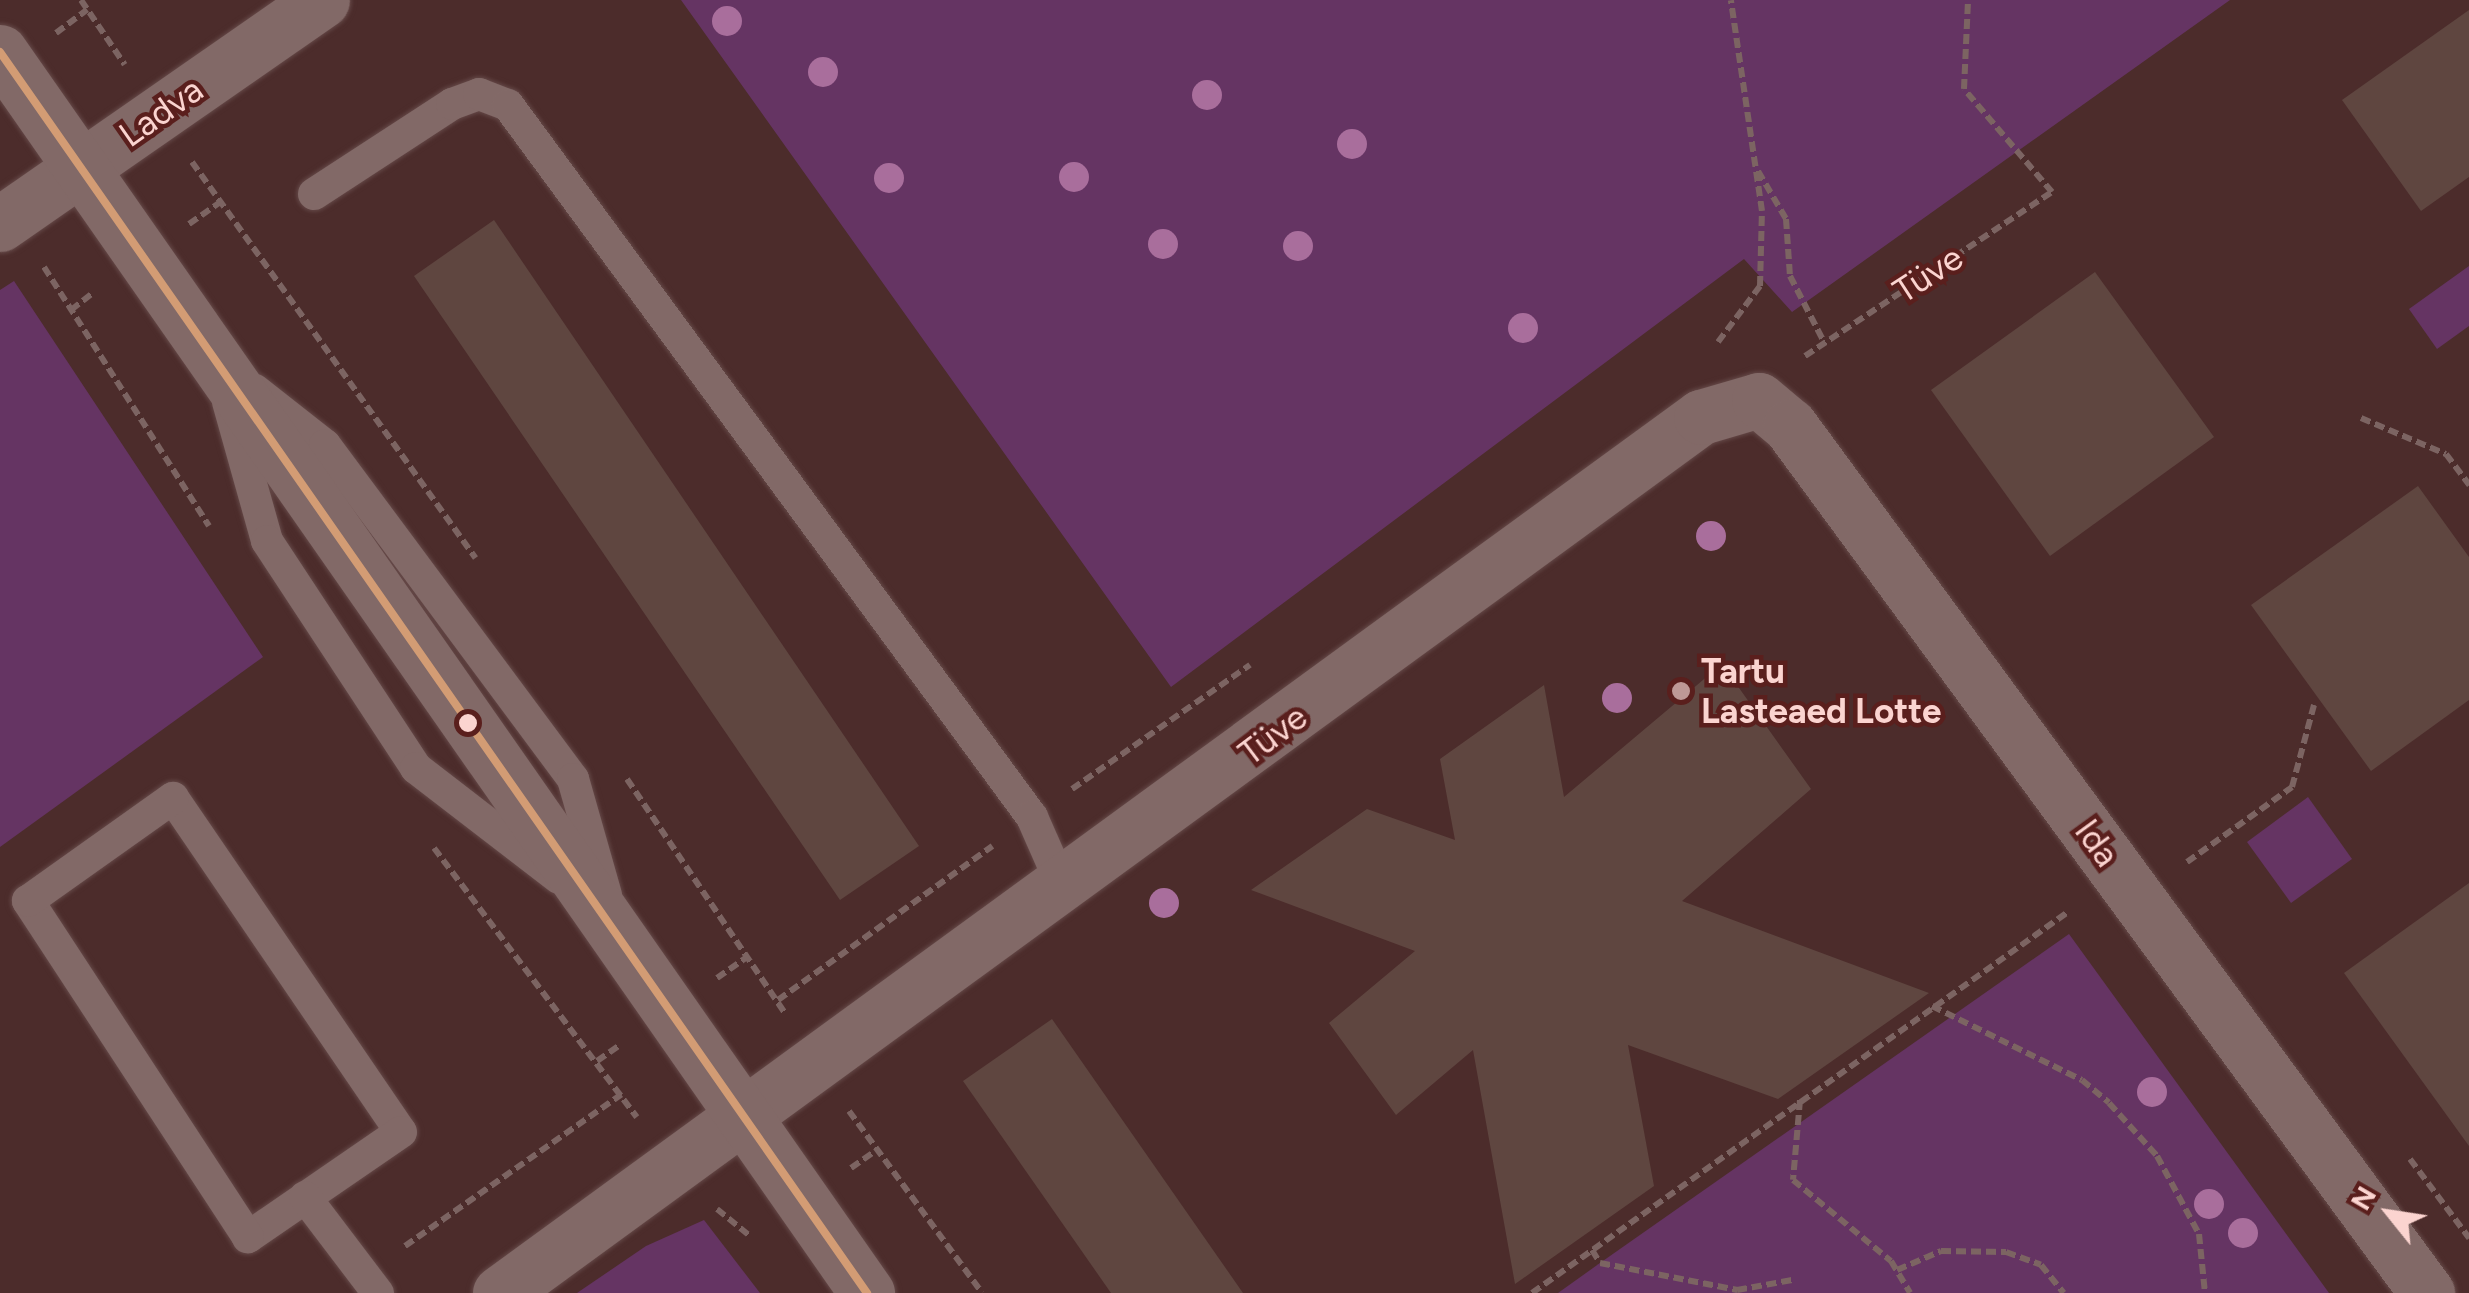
<!DOCTYPE html>
<meta charset="utf-8">
<style>
body{margin:0}
#map{position:relative;width:2469px;height:1293px;overflow:hidden;background:#4c2c2b;font-family:Figtree,sans-serif}
div>[style]{position:absolute}
.green>*{inset:0;background:#653463}
.building>*{inset:0;background:#5f4640}
.path>*{height:6px;margin-top:-3px;transform-origin:0;background:repeating-linear-gradient(90deg,#7c6462 0 10px,transparent 0 15px)}
.roads{filter:drop-shadow(0 0 2px #644847) drop-shadow(0 0 2px #644847)}
.service>*{height:32px;margin:-16px;padding:0 16px;transform-origin:16px;border-radius:16px;background:#826967}
.minor>*{height:55px;margin:-27.5px;padding:0 27.5px;transform-origin:27.5px;border-radius:27.5px;background:#826967}
.tertiary>*{height:55px;margin:-27.5px;padding:0 27.5px;transform-origin:27.5px;border-radius:27.5px;background:#826967}
.bus-1>*{height:8px;margin:-4px;padding:0 4px;transform-origin:4px;border-radius:4px;background:#d39c74}
.trees>*{width:30px;height:30px;margin:-15px;border-radius:50%;background:#a96e9c}
.dots>*{width:28px;height:28px;translate:-50% -50%;box-sizing:border-box;border:5px solid #5a1f1d;border-radius:50%}
span{translate:-50% -50%;white-space:nowrap;text-align:center;line-height:1.15;-webkit-text-stroke:9px #5a1f1d;paint-order:stroke}
.street-label{font-size:35px;color:#fbd4d0}
.poi-label{font-size:35px;color:#fbd4d0;font-weight:700}
.left{translate:0 -50%;text-align:left}
.north{position:absolute;left:2339px;top:1163px;width:100px;height:100px;-webkit-text-stroke:8px #5a1f1d;paint-order:stroke;rotate:300deg;font-size:28px;font-weight:700;line-height:40px;text-align:center;color:#fbd4d0}
.north::after{content:'';display:block;margin:auto;width:35px;height:45px;background:#fbd4d0;clip-path:polygon(50% 0,100% 100%,50% 72%,0 100%)}
</style>
<div id="map">
<div class="green">
<div style="clip-path:polygon(681px 0,2230px 0,1792px 312px,1744px 259px,1171px 687px)"></div>
<div style="clip-path:polygon(2469px 266px,2469px 326px,2437px 349px,2409px 309px)"></div>
<div style="clip-path:polygon(14px 281px,263px 657px,0 847px,0 290px)"></div>
<div style="clip-path:polygon(2308px 797px,2352px 859px,2291px 903px,2247px 842px)"></div>
<div style="clip-path:polygon(2069px 934px,2329px 1293px,1558px 1293px,1600px 1263px)"></div>
<div style="clip-path:polygon(704px 1220px,760px 1293px,577px 1293px,646px 1246px)"></div>
</div>
<div class="building">
<div style="clip-path:polygon(2469px 10px,2469px 177px,2421px 211px,2342px 100px)"></div>
<div style="clip-path:polygon(494px 220px,919px 846px,840px 900px,414px 276px)"></div>
<div style="clip-path:polygon(2095px 272px,2214px 437px,2050px 556px,1931px 390px)"></div>
<div style="clip-path:polygon(2418px 486px,2469px 557px,2469px 700px,2371px 771px,2251px 605px)"></div>
<div style="clip-path:polygon(1722px 664px,1811px 789px,1682px 901px,1929px 993px,1778px 1099px,1628px 1045px,1654px 1186px,1515px 1284px,1473px 1050px,1396px 1115px,1329px 1023px,1415px 951px,1251px 890px,1367px 809px,1455px 840px,1440px 759px,1544px 685px,1564px 797px)"></div>
<div style="clip-path:polygon(2469px 883px,2469px 1146px,2344px 973px)"></div>
<div style="clip-path:polygon(1052px 1019px,1243px 1293px,1111px 1293px,963px 1081px)"></div>
</div>
<div class="path">
<div style="left:81px;top:0;width:78px;rotate:55.9deg"></div>
<div style="left:56px;top:33px;width:39px;rotate:-37deg"></div>
<div style="left:192px;top:162px;width:487px;rotate:54.4deg"></div>
<div style="left:1758px;top:171px;width:56px;rotate:59.7deg"></div>
<div style="left:1786px;top:219px;width:57px;rotate:86deg"></div>
<div style="left:1790px;top:276px;width:74px;rotate:62.7deg"></div>
<div style="left:189px;top:224px;width:39px;rotate:-35deg"></div>
<div style="left:44px;top:267px;width:307px;rotate:57.5deg"></div>
<div style="left:71px;top:310px;width:29px;rotate:-38deg"></div>
<div style="left:1718px;top:342px;width:70px;rotate:-53.1deg"></div>
<div style="left:1760px;top:286px;width:75px;rotate:-88.5deg"></div>
<div style="left:1762px;top:211px;width:213px;rotate:-98.4deg"></div>
<div style="left:1805px;top:356px;width:296px;rotate:-33.6deg"></div>
<div style="left:2052px;top:192px;width:135px;rotate:-130.5deg"></div>
<div style="left:1964px;top:89px;width:89px;rotate:-87.4deg"></div>
<div style="left:2361px;top:418px;width:92px;rotate:23deg"></div>
<div style="left:2446px;top:454px;width:39px;rotate:53deg"></div>
<div style="left:627px;top:779px;width:282px;rotate:56deg"></div>
<div style="left:1072px;top:789px;width:217px;rotate:-34.9deg"></div>
<div style="left:434px;top:848px;width:337px;rotate:53deg"></div>
<div style="left:2187px;top:862px;width:129px;rotate:-35.5deg"></div>
<div style="left:2292px;top:787px;width:85px;rotate:-75deg"></div>
<div style="left:717px;top:978px;width:38px;rotate:-35deg"></div>
<div style="left:778px;top:1000px;width:264px;rotate:-35.7deg"></div>
<div style="left:1932px;top:1006px;width:167px;rotate:26.3deg"></div>
<div style="left:2082px;top:1080px;width:35px;rotate:40deg"></div>
<div style="left:2109px;top:1103px;width:72px;rotate:47.8deg"></div>
<div style="left:2157px;top:1156px;width:89px;rotate:61.7deg"></div>
<div style="left:2199px;top:1234px;width:59px;rotate:84.2deg"></div>
<div style="left:597px;top:1061px;width:28px;rotate:-35deg"></div>
<div style="left:1800px;top:1100px;width:80px;rotate:95deg"></div>
<div style="left:1793px;top:1180px;width:127px;rotate:39.6deg"></div>
<div style="left:1891px;top:1261px;width:37px;rotate:59deg"></div>
<div style="left:849px;top:1111px;width:225px;rotate:53.8deg"></div>
<div style="left:2410px;top:1159px;width:99px;rotate:53.2deg"></div>
<div style="left:851px;top:1168px;width:32px;rotate:-35deg"></div>
<div style="left:717px;top:1209px;width:43px;rotate:39.3deg"></div>
<div style="left:405px;top:1246px;width:264px;rotate:-35deg"></div>
<div style="left:1592px;top:1250px;width:15px;rotate:58deg"></div>
<div style="left:1600px;top:1263px;width:140px;rotate:11.1deg"></div>
<div style="left:1737px;top:1290px;width:56px;rotate:-10.3deg"></div>
<div style="left:1897px;top:1270px;width:48px;rotate:-23.4deg"></div>
<div style="left:1941px;top:1251px;width:65px;rotate:0.9deg"></div>
<div style="left:2006px;top:1252px;width:37px;rotate:20deg"></div>
<div style="left:2041px;top:1265px;width:36px;rotate:51deg"></div>
<div style="left:1532px;top:1293px;width:658px;rotate:-35.41deg"></div>
</div>
<div class="roads">
<div class="service">
<div style="left:314px;top:194px;width:165px;rotate:-33.1deg"></div>
<div style="left:452px;top:104px;width:29px;rotate:-20deg"></div>
<div style="left:479px;top:94px;width:31px;rotate:21deg"></div>
<div style="left:508px;top:105px;width:884px;rotate:53.65deg"></div>
<div style="left:1032px;top:817px;width:80px;rotate:66.3deg"></div>
<div style="left:255px;top:390px;width:89px;rotate:38.2deg"></div>
<div style="left:325px;top:445px;width:416px;rotate:53.4deg"></div>
<div style="left:573px;top:779px;width:121px;rotate:74.1deg"></div>
<div style="left:228px;top:402px;width:144px;rotate:74.3deg"></div>
<div style="left:267px;top:541px;width:272px;rotate:56.7deg"></div>
<div style="left:416px;top:768px;width:180px;rotate:37.6deg"></div>
<div style="left:173px;top:798px;width:404px;rotate:55.7deg"></div>
<div style="left:401px;top:1132px;width:186px;rotate:145.5deg"></div>
<div style="left:248px;top:1237px;width:402px;rotate:-123.2deg"></div>
<div style="left:28px;top:901px;width:178px;rotate:-35.4deg"></div>
<div style="left:305px;top:1197px;width:121px;rotate:52.8deg"></div>
</div>
<div class="minor">
<div style="left:0;top:224px;width:392px;rotate:-34.8deg"></div>
<div style="left:500px;top:1293px;width:1487px;rotate:-36.11deg"></div>
<div style="left:1701px;top:417px;width:60px;rotate:-16.3deg"></div>
<div style="left:1759px;top:400px;width:40px;rotate:40deg"></div>
<div style="left:1790px;top:426px;width:1076px;rotate:53.69deg"></div>
</div>
<div class="tertiary">
<div style="left:0;top:52px;width:1514px;rotate:55.06deg"></div>
</div>
</div>
<div class="bus-1">
<div style="left:0;top:52px;width:1514px;rotate:55.06deg"></div>
</div>
<div class="trees">
<div style="left:727px;top:21px"></div>
<div style="left:823px;top:72px"></div>
<div style="left:1207px;top:95px"></div>
<div style="left:1352px;top:144px"></div>
<div style="left:1074px;top:177px"></div>
<div style="left:889px;top:178px"></div>
<div style="left:1163px;top:244px"></div>
<div style="left:1298px;top:246px"></div>
<div style="left:1523px;top:328px"></div>
<div style="left:1711px;top:536px"></div>
<div style="left:1617px;top:698px"></div>
<div style="left:1164px;top:903px"></div>
<div style="left:2152px;top:1092px"></div>
<div style="left:2209px;top:1204px"></div>
<div style="left:2243px;top:1233px"></div>
</div>
<div class="dots">
<div style="left:1681px;top:691px;background:#be9996"></div>
<div style="left:468px;top:723px;background:#fbd4d0"></div>
</div>
<div class="street-label">
<span style="left:161px;top:112px;rotate:-35deg">Ladva</span>
<span style="left:1928px;top:274px;rotate:-33deg">Tüve</span>
<span style="left:1273px;top:735px;rotate:-37deg">Tüve</span>
<span style="left:2097px;top:843px;rotate:54deg">Ida</span>
</div>
<div class="poi-label">
<span class="left" style="left:1701px;top:691px">Tartu<br>Lasteaed Lotte</span>
</div>
<div class="north">N</div>
</div>
